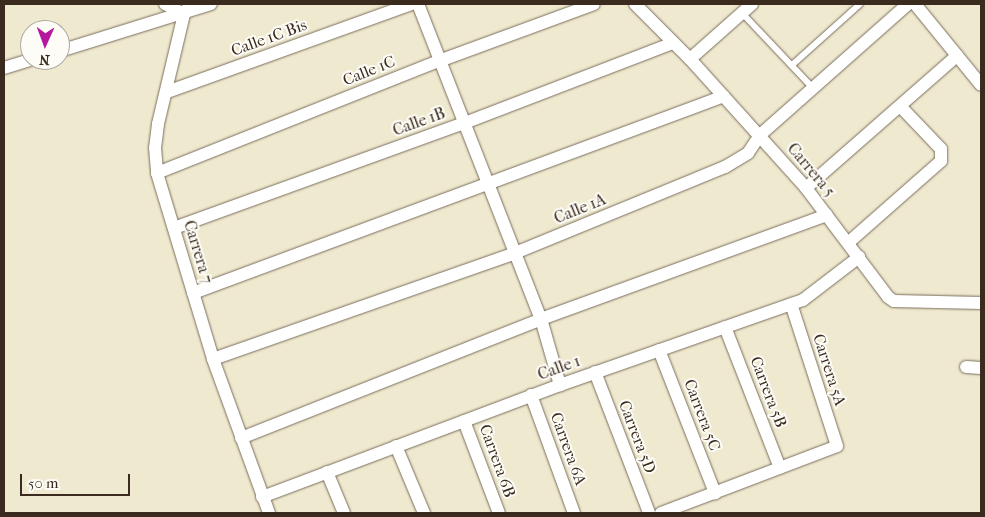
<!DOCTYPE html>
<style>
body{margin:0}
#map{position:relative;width:985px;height:517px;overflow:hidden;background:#efe9cf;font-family:"IM FELL French Canon",serif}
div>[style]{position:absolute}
.roads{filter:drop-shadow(0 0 1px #7a6d5c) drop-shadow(0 0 1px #7a6d5c)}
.lane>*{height:6px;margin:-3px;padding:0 3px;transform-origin:3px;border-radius:3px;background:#fff}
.street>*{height:12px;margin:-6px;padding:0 6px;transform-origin:6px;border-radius:6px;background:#fff}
span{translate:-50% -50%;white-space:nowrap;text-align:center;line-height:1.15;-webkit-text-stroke:4px #fdfcf7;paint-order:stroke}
.street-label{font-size:16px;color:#3b2a1e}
.frame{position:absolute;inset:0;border:5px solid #3b2a1e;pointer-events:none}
.north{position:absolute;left:20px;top:20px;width:50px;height:50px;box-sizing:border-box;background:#fdfcf7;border:1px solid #afa8a0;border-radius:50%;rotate:182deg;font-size:14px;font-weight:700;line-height:20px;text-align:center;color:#3b2a1e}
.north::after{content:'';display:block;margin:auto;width:18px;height:22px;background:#b5179e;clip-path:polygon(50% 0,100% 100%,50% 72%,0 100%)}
.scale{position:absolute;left:20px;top:474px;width:110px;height:22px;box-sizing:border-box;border:2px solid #3b2a1e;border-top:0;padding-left:6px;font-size:15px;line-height:18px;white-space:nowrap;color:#3b2a1e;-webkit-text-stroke:4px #fdfcf7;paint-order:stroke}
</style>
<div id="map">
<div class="roads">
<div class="lane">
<div style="left:742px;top:13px;width:103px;rotate:46.6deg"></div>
<div style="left:792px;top:65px;width:91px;rotate:-41.9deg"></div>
</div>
<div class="street">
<div style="left:165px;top:4px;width:21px;rotate:28deg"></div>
<div style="left:190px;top:4px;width:12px;rotate:121deg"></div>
<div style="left:184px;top:14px;width:113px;rotate:103.3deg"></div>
<div style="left:158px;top:124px;width:24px;rotate:97deg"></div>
<div style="left:155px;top:148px;width:25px;rotate:85deg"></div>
<div style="left:157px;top:173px;width:194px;rotate:73.2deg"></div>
<div style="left:213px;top:359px;width:164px;rotate:70deg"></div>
<div style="left:418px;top:4px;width:338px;rotate:68.7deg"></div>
<div style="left:541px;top:319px;width:69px;rotate:73.9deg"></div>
<div style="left:635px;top:4px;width:78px;rotate:45deg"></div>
<div style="left:690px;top:59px;width:173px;rotate:48deg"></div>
<div style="left:806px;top:188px;width:136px;rotate:53deg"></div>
<div style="left:888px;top:297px;width:7px;rotate:34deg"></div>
<div style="left:894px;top:301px;width:87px;rotate:1.3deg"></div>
<div style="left:915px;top:4px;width:104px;rotate:50.8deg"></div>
<div style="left:60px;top:51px;width:158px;rotate:-17.3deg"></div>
<div style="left:690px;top:59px;width:83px;rotate:-41.6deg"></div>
<div style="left:4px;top:68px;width:27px;rotate:-17deg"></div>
<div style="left:167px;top:92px;width:259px;rotate:-19.8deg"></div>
<div style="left:157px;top:173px;width:303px;rotate:-21.7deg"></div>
<div style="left:439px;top:61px;width:165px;rotate:-20.2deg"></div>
<div style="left:806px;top:188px;width:201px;rotate:-41.2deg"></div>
<div style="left:174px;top:228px;width:306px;rotate:-19.9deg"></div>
<div style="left:462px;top:124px;width:226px;rotate:-21deg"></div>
<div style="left:849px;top:242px;width:123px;rotate:-41.4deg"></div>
<div style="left:941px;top:161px;width:12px;rotate:-90deg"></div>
<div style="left:941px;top:149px;width:59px;rotate:-133.6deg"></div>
<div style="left:193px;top:293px;width:566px;rotate:-20.35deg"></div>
<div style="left:725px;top:327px;width:151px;rotate:68.7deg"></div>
<div style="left:659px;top:350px;width:154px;rotate:68.6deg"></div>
<div style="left:213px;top:359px;width:320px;rotate:-19.3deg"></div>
<div style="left:515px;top:253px;width:227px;rotate:-22.3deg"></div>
<div style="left:725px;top:167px;width:27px;rotate:-31deg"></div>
<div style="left:748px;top:153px;width:22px;rotate:-56deg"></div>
<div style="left:760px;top:135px;width:198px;rotate:-41.5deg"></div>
<div style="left:966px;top:367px;width:15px;rotate:4deg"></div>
<div style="left:595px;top:372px;width:151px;rotate:69deg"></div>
<div style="left:531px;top:395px;width:126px;rotate:70deg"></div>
<div style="left:464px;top:421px;width:98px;rotate:69.2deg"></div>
<div style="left:241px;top:438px;width:323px;rotate:-21.6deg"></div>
<div style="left:541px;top:319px;width:304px;rotate:-20deg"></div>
<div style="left:396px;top:446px;width:73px;rotate:67.3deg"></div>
<div style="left:327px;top:472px;width:44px;rotate:67.5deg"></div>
<div style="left:262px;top:497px;width:318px;rotate:-20.6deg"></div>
<div style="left:560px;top:385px;width:257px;rotate:-19.3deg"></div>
<div style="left:803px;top:300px;width:71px;rotate:-37.5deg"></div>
<div style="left:661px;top:513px;width:188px;rotate:-20.8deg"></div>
<div style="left:837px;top:446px;width:149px;rotate:-107.9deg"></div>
</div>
</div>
<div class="street-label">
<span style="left:269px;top:38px;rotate:-20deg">Calle 1C Bis</span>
<span style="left:369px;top:71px;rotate:-22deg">Calle 1C</span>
<span style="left:419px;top:122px;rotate:-20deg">Calle 1B</span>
<span style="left:811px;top:170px;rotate:50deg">Carrera 5</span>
<span style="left:580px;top:209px;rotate:-22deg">Calle 1A</span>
<span style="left:198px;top:252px;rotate:73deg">Carrera 7</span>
<span style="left:559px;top:368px;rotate:-20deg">Calle 1</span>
<span style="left:829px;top:370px;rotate:72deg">Carrera 5A</span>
<span style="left:768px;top:392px;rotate:69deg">Carrera 5B</span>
<span style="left:702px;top:415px;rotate:69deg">Carrera 5C</span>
<span style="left:637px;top:437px;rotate:69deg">Carrera 5D</span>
<span style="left:568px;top:449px;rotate:70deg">Carrera 6A</span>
<span style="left:497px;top:461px;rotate:70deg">Carrera 6B</span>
</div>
<div class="frame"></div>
<div class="north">N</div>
<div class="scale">50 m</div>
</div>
